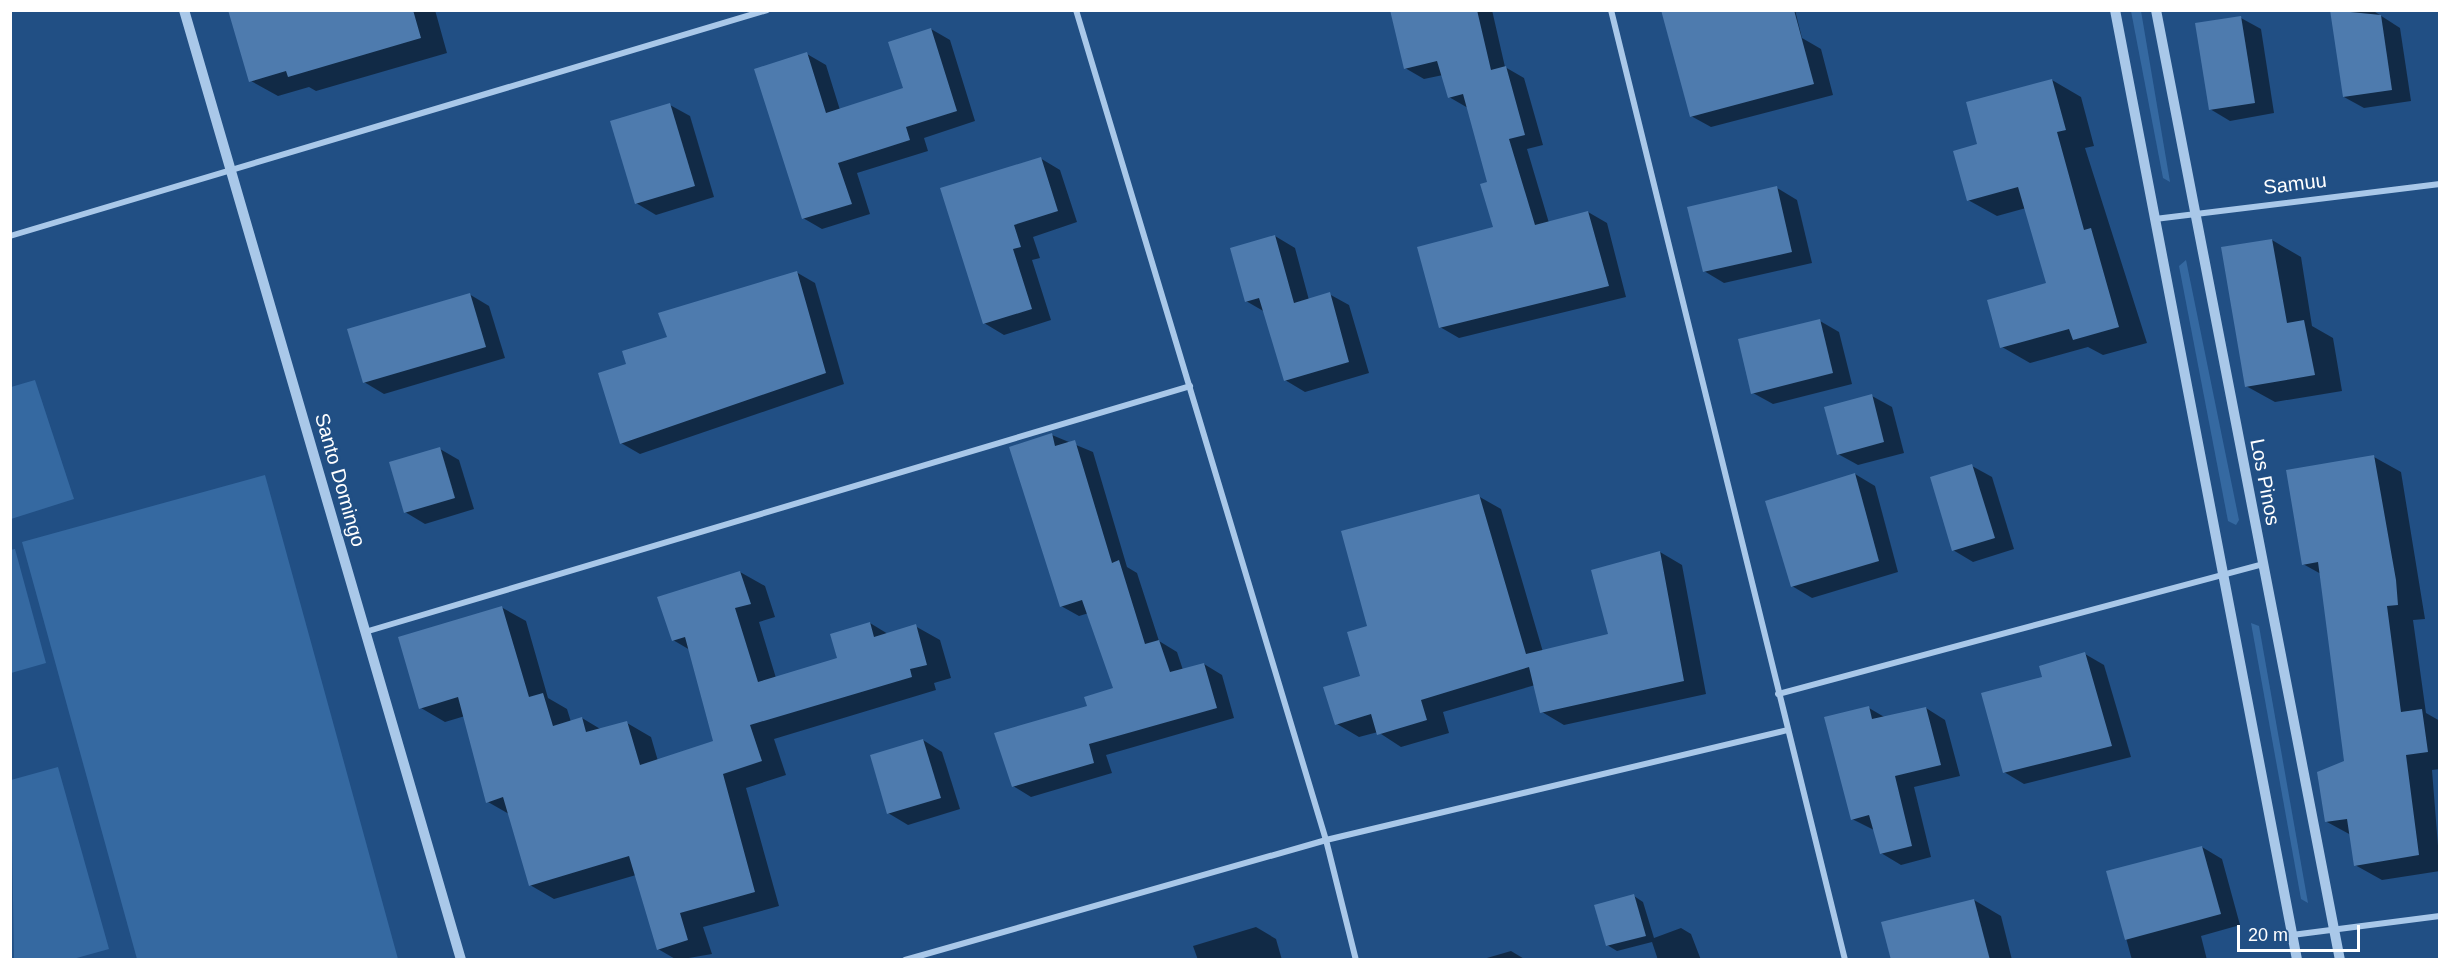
<!DOCTYPE html>
<style>
body{margin:0}
#map{position:relative;width:2450px;height:970px;overflow:hidden;background:#214f84;font-family:Arial,sans-serif}
div>[style]{position:absolute}
.green>*{inset:0;background:#3569a1}
.shadow>*{inset:0;background:#0007}
.building>*{inset:0;background:#4e7bae}
.minor>*{height:6px;margin:-3px;padding:0 3px;transform-origin:3px;border-radius:3px;background:#a9c8e9}
.tertiary>*{height:10px;margin:-5px;padding:0 5px;transform-origin:5px;border-radius:5px;background:#a9c8e9}
span{translate:-50% -50%;white-space:nowrap;text-align:center;line-height:1.15;-webkit-text-stroke:5px #214f84;paint-order:stroke}
.street-label{font-size:20px;color:#fff}
.frame{position:absolute;inset:0;border:12px solid #fff;pointer-events:none}
.scale{position:absolute;left:2237px;top:925px;width:123px;height:27px;box-sizing:border-box;border:3px solid #fff;border-top:0;padding-left:8px;font-size:18px;line-height:21px;white-space:nowrap;color:#fff;-webkit-text-stroke:4px #214f84;paint-order:stroke}
</style>
<div id="map">
<div class="green">
<div style="clip-path:polygon(2131px 11px,2141px 11px,2170px 182px,2163px 178px)"></div>
<div style="clip-path:polygon(2186px 260px,2239px 520px,2236px 525px,2228px 521px,2179px 266px)"></div>
<div style="clip-path:polygon(35px 380px,74px 499px,11px 519px,11px 387px)"></div>
<div style="clip-path:polygon(265px 475px,398px 959px,137px 959px,22px 542px)"></div>
<div style="clip-path:polygon(15px 549px,46px 663px,11px 673px,10px 550px)"></div>
<div style="clip-path:polygon(2251px 623px,2259px 626px,2308px 903px,2301px 899px)"></div>
<div style="clip-path:polygon(58px 767px,109px 949px,73px 959px,14px 959px,11px 780px)"></div>
</div>
<div class="shadow">
<div style="clip-path:polygon(251px 10px,435px 10px,447px 53px,316px 91px,309px 87px,278px 96px,251px 81px)"></div>
<div style="clip-path:polygon(1392px 10px,1492px 10px,1505px 67px,1524px 78px,1543px 145px,1527px 149px,1549px 223px,1588px 212px,1607px 223px,1626px 297px,1459px 338px,1440px 327px,1495px 228px,1489px 183px,1468px 108px,1449px 97px,1443px 75px,1424px 79px,1405px 68px)"></div>
<div style="clip-path:polygon(1662px 10px,1795px 10px,1802px 38px,1821px 49px,1833px 95px,1711px 127px,1691px 116px)"></div>
<div style="clip-path:polygon(2331px 10px,2372px 10px,2400px 28px,2411px 101px,2364px 108px,2344px 97px)"></div>
<div style="clip-path:polygon(2241px 18px,2261px 29px,2274px 113px,2230px 121px,2210px 109px)"></div>
<div style="clip-path:polygon(931px 29px,950px 40px,975px 121px,924px 138px,928px 151px,857px 173px,870px 214px,822px 229px,803px 218px,807px 54px,826px 65px,840px 110px,905px 89px)"></div>
<div style="clip-path:polygon(2052px 80px,2081px 97px,2094px 146px,2085px 148px,2147px 343px,2103px 355px,2088px 347px,2030px 363px,2002px 347px,2048px 284px,2026px 208px,1997px 216px,1968px 200px,1979px 145px)"></div>
<div style="clip-path:polygon(670px 105px,690px 116px,714px 197px,656px 215px,636px 203px)"></div>
<div style="clip-path:polygon(1040px 158px,1060px 170px,1077px 222px,1033px 237px,1040px 258px,1032px 260px,1051px 320px,1004px 335px,984px 323px,942px 189px)"></div>
<div style="clip-path:polygon(1777px 188px,1797px 200px,1812px 263px,1724px 283px,1704px 271px)"></div>
<div style="clip-path:polygon(1275px 236px,1295px 248px,1309px 300px,1329px 294px,1349px 305px,1369px 373px,1305px 392px,1285px 380px,1265px 312px,1246px 301px)"></div>
<div style="clip-path:polygon(2272px 240px,2301px 257px,2312px 326px,2333px 338px,2342px 391px,2275px 402px,2246px 386px)"></div>
<div style="clip-path:polygon(796px 272px,815px 283px,844px 384px,640px 454px,621px 443px,628px 365px)"></div>
<div style="clip-path:polygon(469px 294px,489px 306px,505px 358px,384px 394px,364px 382px)"></div>
<div style="clip-path:polygon(1820px 321px,1839px 332px,1852px 384px,1773px 404px,1753px 393px)"></div>
<div style="clip-path:polygon(1872px 396px,1892px 407px,1904px 453px,1858px 465px,1838px 454px)"></div>
<div style="clip-path:polygon(1052px 435px,1093px 452px,1127px 567px,1137px 573px,1159px 641px,1177px 652px,1183px 670px,1204px 664px,1222px 675px,1234px 718px,1106px 755px,1112px 773px,1031px 797px,1013px 786px,1089px 707px,1115px 689px,1089px 613px,1079px 616px,1061px 606px)"></div>
<div style="clip-path:polygon(440px 449px,459px 460px,474px 509px,425px 524px,405px 512px)"></div>
<div style="clip-path:polygon(2374px 457px,2401px 472px,2425px 619px,2413px 620px,2426px 713px,2440px 721px,2440px 769px,2432px 770px,2440px 871px,2382px 880px,2355px 865px,2351px 835px,2327px 822px,2346px 762px,2321px 574px,2303px 564px)"></div>
<div style="clip-path:polygon(1972px 466px,1992px 477px,2014px 549px,1973px 562px,1953px 550px)"></div>
<div style="clip-path:polygon(1855px 474px,1875px 486px,1898px 572px,1812px 598px,1792px 586px)"></div>
<div style="clip-path:polygon(1478px 496px,1501px 509px,1543px 652px,1610px 635px,1660px 552px,1682px 565px,1706px 694px,1564px 725px,1542px 712px,1535px 685px,1443px 712px,1449px 733px,1401px 747px,1378px 732px,1359px 737px,1337px 724px,1362px 677px,1368px 627px)"></div>
<div style="clip-path:polygon(740px 572px,765px 586px,775px 617px,759px 622px,776px 678px,839px 659px,870px 623px,888px 634px,915px 626px,940px 640px,951px 678px,934px 683px,936px 690px,774px 739px,786px 775px,746px 788px,779px 906px,703px 927px,712px 954px,677px 960px,658px 949px,636px 875px,554px 899px,530px 885px,509px 814px,488px 802px,465px 716px,445px 722px,421px 708px,501px 607px,526px 621px,548px 698px,567px 709px,571px 722px,582px 718px,602px 730px,627px 723px,651px 737px,658px 761px,715px 742px,690px 650px,673px 640px)"></div>
<div style="clip-path:polygon(2085px 654px,2104px 665px,2131px 757px,2024px 784px,2004px 772px,2044px 678px)"></div>
<div style="clip-path:polygon(1869px 708px,1886px 718px,1926px 708px,1945px 720px,1960px 776px,1914px 787px,1931px 857px,1901px 865px,1881px 853px,1874px 830px,1852px 819px)"></div>
<div style="clip-path:polygon(923px 740px,942px 752px,960px 809px,908px 825px,888px 813px)"></div>
<div style="clip-path:polygon(2202px 847px,2222px 859px,2240px 925px,2201px 936px,2207px 960px,2132px 960px,2108px 872px)"></div>
<div style="clip-path:polygon(1634px 896px,1643px 902px,1654px 938px,1681px 928px,1691px 934px,1701px 960px,1658px 960px,1652px 942px,1617px 951px,1607px 945px)"></div>
<div style="clip-path:polygon(1974px 900px,2001px 916px,2012px 960px,1891px 960px)"></div>
<div style="clip-path:polygon(1256px 927px,1276px 939px,1282px 960px,1198px 960px,1193px 946px)"></div>
<div style="clip-path:polygon(1511px 951px,1526px 960px,1480px 960px)"></div>
</div>
<div class="building">
<div style="clip-path:polygon(228px 10px,413px 10px,421px 38px,288px 77px,286px 71px,249px 82px)"></div>
<div style="clip-path:polygon(1390px 10px,1477px 10px,1491px 70px,1506px 66px,1525px 135px,1509px 139px,1535px 225px,1588px 211px,1609px 286px,1439px 328px,1417px 247px,1493px 227px,1480px 184px,1487px 182px,1463px 94px,1448px 98px,1437px 61px,1404px 69px)"></div>
<div style="clip-path:polygon(1661px 10px,1794px 10px,1814px 84px,1690px 117px)"></div>
<div style="clip-path:polygon(2330px 10px,2381px 15px,2392px 90px,2343px 97px)"></div>
<div style="clip-path:polygon(2241px 16px,2255px 103px,2209px 110px,2195px 23px)"></div>
<div style="clip-path:polygon(931px 28px,957px 111px,906px 127px,910px 140px,838px 163px,852px 204px,802px 219px,754px 69px,807px 52px,826px 113px,903px 88px,888px 42px)"></div>
<div style="clip-path:polygon(2052px 79px,2066px 130px,2057px 132px,2084px 230px,2091px 228px,2119px 327px,2073px 340px,2069px 329px,2000px 348px,1987px 300px,2046px 283px,2018px 187px,1967px 201px,1953px 151px,1977px 144px,1966px 102px)"></div>
<div style="clip-path:polygon(670px 103px,695px 186px,635px 204px,610px 121px)"></div>
<div style="clip-path:polygon(1041px 157px,1058px 211px,1014px 225px,1021px 247px,1013px 249px,1032px 309px,983px 324px,940px 188px)"></div>
<div style="clip-path:polygon(1777px 186px,1792px 252px,1703px 272px,1687px 207px)"></div>
<div style="clip-path:polygon(1275px 235px,1294px 303px,1330px 292px,1349px 362px,1284px 381px,1259px 298px,1245px 302px,1230px 248px)"></div>
<div style="clip-path:polygon(2272px 239px,2287px 323px,2304px 320px,2315px 375px,2245px 387px,2221px 247px)"></div>
<div style="clip-path:polygon(797px 271px,826px 373px,620px 444px,598px 373px,626px 364px,622px 351px,667px 337px,658px 313px)"></div>
<div style="clip-path:polygon(470px 293px,486px 347px,363px 383px,347px 329px)"></div>
<div style="clip-path:polygon(1820px 319px,1833px 373px,1751px 394px,1738px 339px)"></div>
<div style="clip-path:polygon(1872px 394px,1884px 442px,1837px 455px,1824px 407px)"></div>
<div style="clip-path:polygon(1052px 433px,1055px 446px,1075px 440px,1112px 563px,1119px 560px,1145px 644px,1159px 640px,1170px 672px,1204px 663px,1217px 708px,1089px 744px,1094px 763px,1012px 787px,994px 733px,1087px 706px,1084px 697px,1113px 688px,1082px 600px,1060px 607px,1009px 447px)"></div>
<div style="clip-path:polygon(440px 447px,455px 498px,404px 513px,389px 462px)"></div>
<div style="clip-path:polygon(2374px 455px,2396px 580px,2398px 605px,2387px 606px,2401px 712px,2422px 709px,2428px 752px,2406px 755px,2419px 855px,2354px 866px,2347px 819px,2325px 822px,2317px 772px,2344px 761px,2318px 562px,2302px 565px,2286px 470px)"></div>
<div style="clip-path:polygon(1972px 464px,1995px 538px,1952px 551px,1930px 477px)"></div>
<div style="clip-path:polygon(1855px 473px,1879px 561px,1791px 587px,1765px 501px)"></div>
<div style="clip-path:polygon(1479px 494px,1526px 654px,1608px 634px,1591px 570px,1660px 551px,1684px 681px,1540px 713px,1529px 667px,1421px 700px,1427px 720px,1377px 735px,1371px 714px,1335px 725px,1323px 687px,1360px 676px,1347px 632px,1367px 626px,1341px 531px)"></div>
<div style="clip-path:polygon(740px 571px,751px 604px,735px 608px,758px 682px,837px 658px,830px 634px,870px 622px,874px 637px,916px 624px,927px 665px,910px 669px,912px 677px,750px 725px,762px 761px,723px 774px,755px 892px,680px 913px,688px 940px,657px 950px,629px 856px,529px 886px,503px 797px,486px 803px,458px 697px,419px 709px,398px 637px,502px 606px,529px 697px,543px 693px,553px 726px,582px 717px,586px 732px,627px 721px,640px 765px,713px 741px,685px 637px,672px 641px,657px 597px)"></div>
<div style="clip-path:polygon(2085px 652px,2112px 746px,2003px 773px,1981px 693px,2042px 677px,2039px 666px)"></div>
<div style="clip-path:polygon(1869px 706px,1872px 719px,1926px 707px,1941px 765px,1895px 776px,1912px 846px,1880px 854px,1869px 815px,1851px 820px,1824px 717px)"></div>
<div style="clip-path:polygon(923px 739px,941px 798px,887px 814px,870px 755px)"></div>
<div style="clip-path:polygon(2202px 846px,2221px 914px,2125px 940px,2106px 871px)"></div>
<div style="clip-path:polygon(1634px 894px,1646px 936px,1606px 946px,1594px 905px)"></div>
<div style="clip-path:polygon(1974px 899px,1990px 960px,1891px 960px,1881px 922px)"></div>
</div>
<div class="minor">
<div style="left:1076px;top:10px;width:867px;rotate:73.24deg"></div>
<div style="left:1326px;top:840px;width:124px;rotate:76deg"></div>
<div style="left:1611px;top:10px;width:978px;rotate:76.16deg"></div>
<div style="left:2155px;top:219px;width:287px;rotate:-7deg"></div>
<div style="left:10px;top:236px;width:790px;rotate:-16.62deg"></div>
<div style="left:365px;top:632px;width:861px;rotate:-16.6deg"></div>
<div style="left:1778px;top:694px;width:502px;rotate:-15deg"></div>
<div style="left:2292px;top:935px;width:149px;rotate:-7.3deg"></div>
<div style="left:905px;top:960px;width:438px;rotate:-15.9deg"></div>
<div style="left:1326px;top:840px;width:474px;rotate:-13.4deg"></div>
</div>
<div class="tertiary">
<div style="left:184px;top:10px;width:990px;rotate:73.74deg"></div>
<div style="left:2115px;top:10px;width:967px;rotate:79.15deg"></div>
<div style="left:2156px;top:10px;width:968px;rotate:79.04deg"></div>
</div>
<div class="street-label">
<span style="left:2295px;top:184px;rotate:-7deg">Samuu</span>
<span style="left:340px;top:480px;rotate:74deg">Santo Domingo</span>
<span style="left:2265px;top:482px;rotate:79deg">Los Pinos</span>
</div>
<div class="frame"></div>
<div class="scale">20 m</div>
</div>
